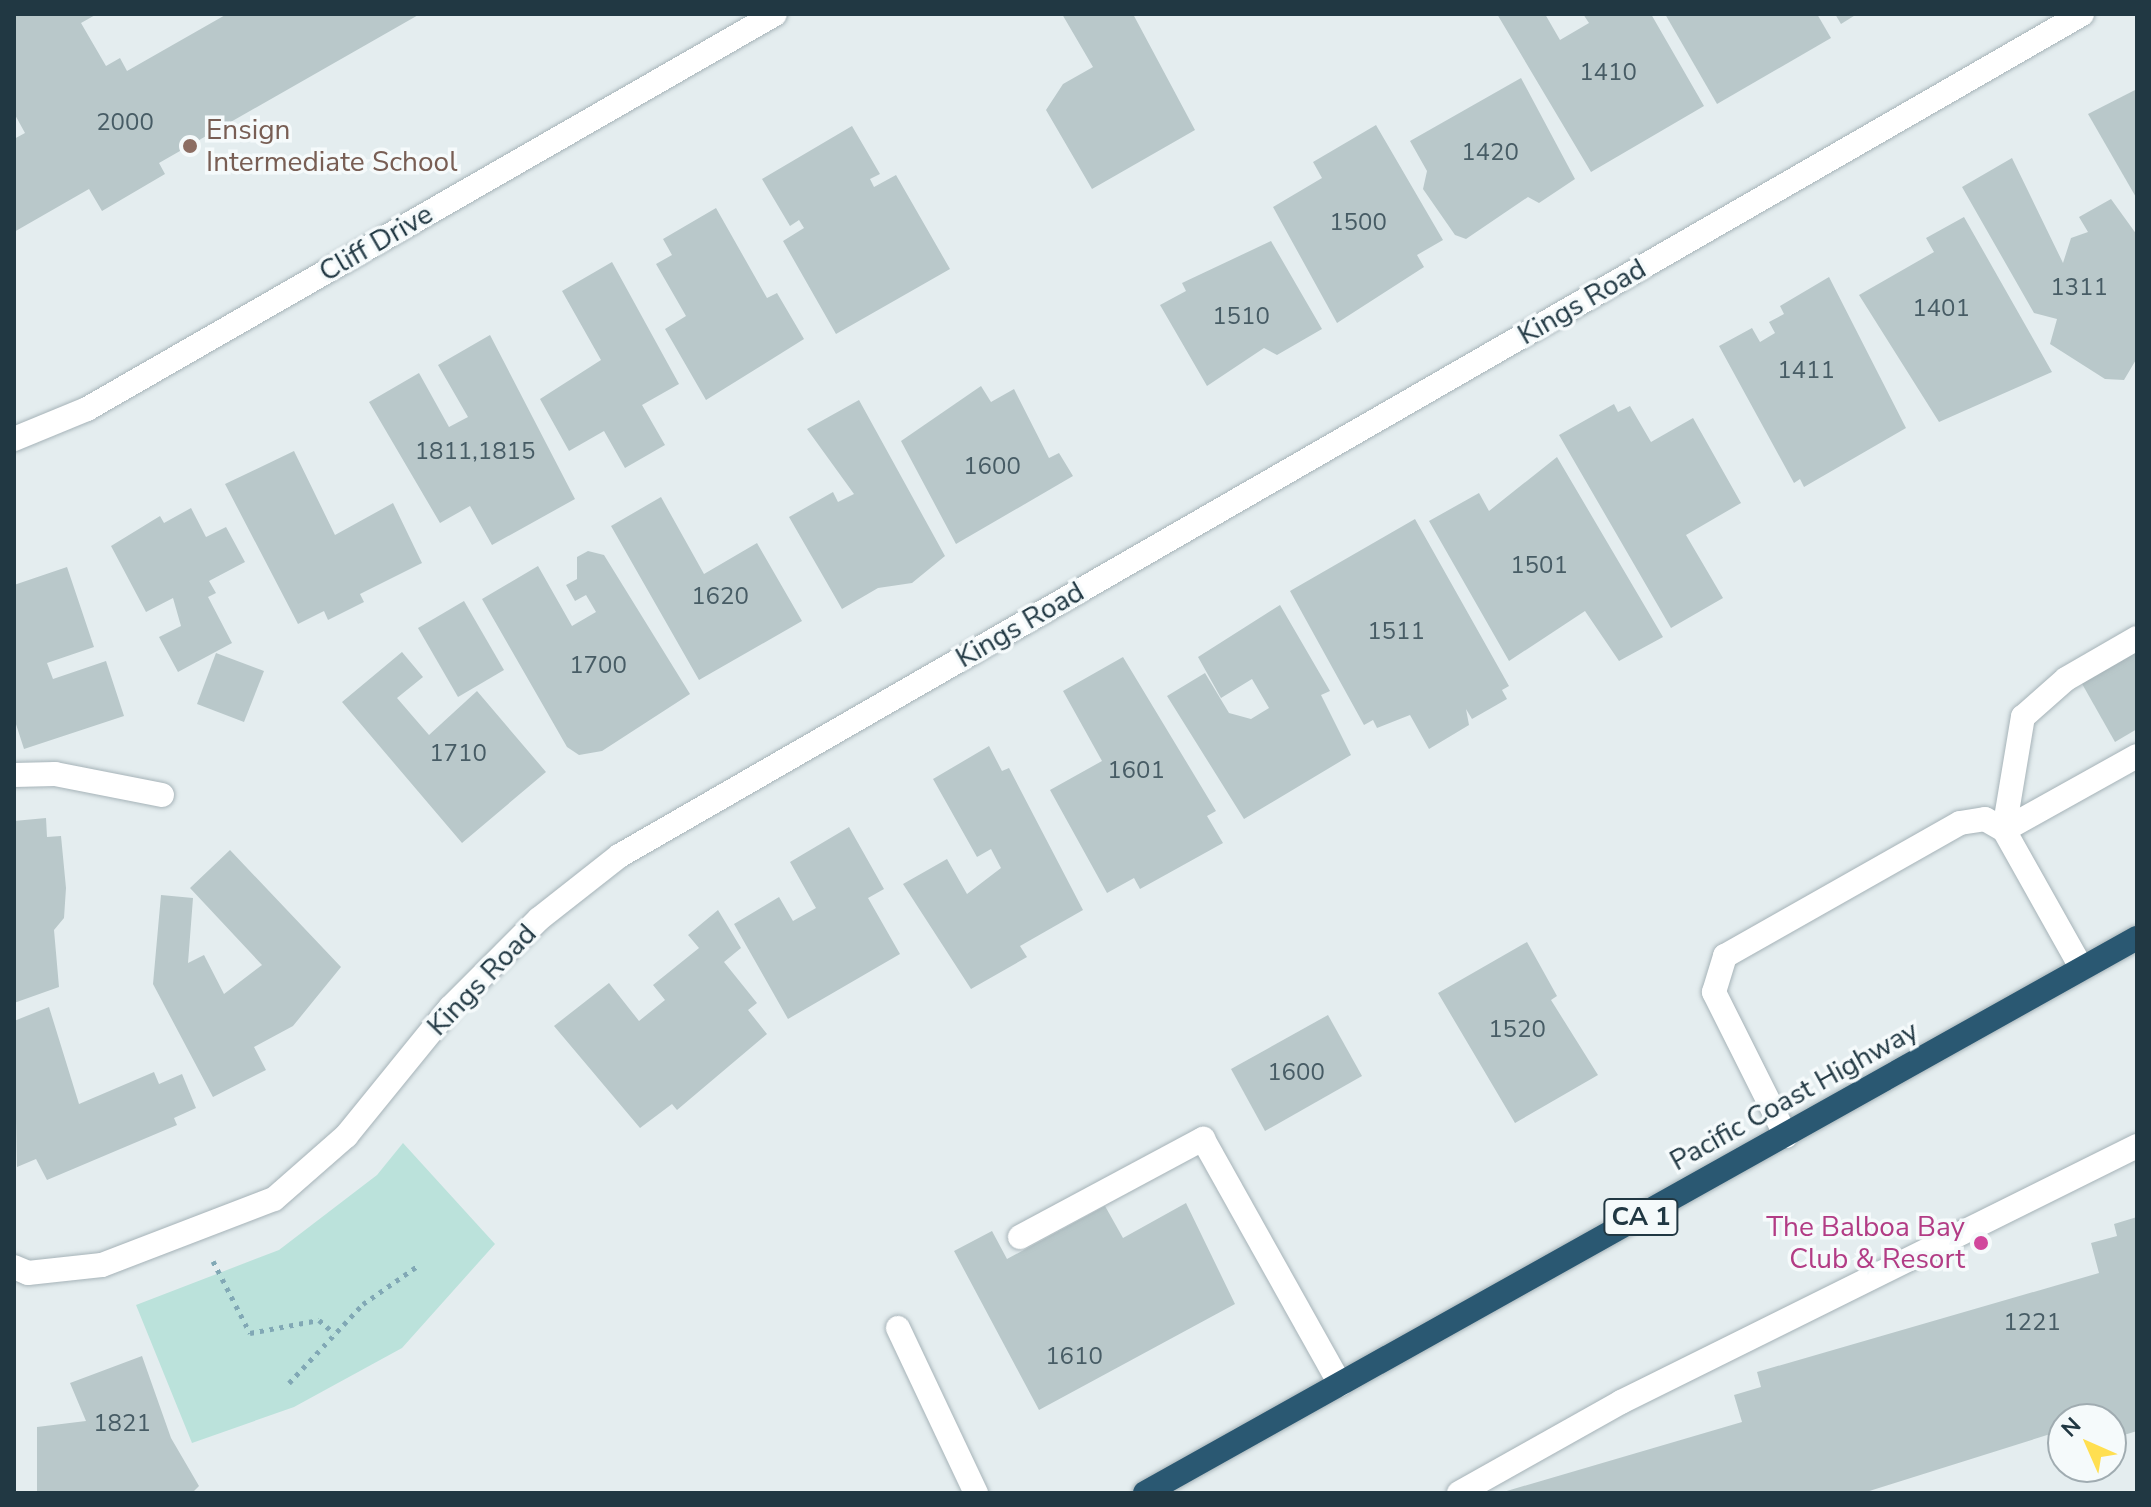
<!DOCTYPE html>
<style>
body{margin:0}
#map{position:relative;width:2151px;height:1507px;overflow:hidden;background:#e4edef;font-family:"Nunito Sans",sans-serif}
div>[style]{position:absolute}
.green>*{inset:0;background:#bbe2db}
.building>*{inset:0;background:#b9c8ca}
.path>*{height:5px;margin-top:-2.5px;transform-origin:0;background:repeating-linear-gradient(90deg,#81a8b5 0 4px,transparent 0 10px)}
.roads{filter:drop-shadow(0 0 2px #a6b3b8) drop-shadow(0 0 2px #a6b3b8)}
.minor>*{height:24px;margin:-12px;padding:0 12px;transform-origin:12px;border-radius:12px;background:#fff}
.highway>*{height:24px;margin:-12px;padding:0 12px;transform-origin:12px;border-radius:12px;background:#2a5872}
.dots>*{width:22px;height:22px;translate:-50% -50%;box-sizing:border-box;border:4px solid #f5fafb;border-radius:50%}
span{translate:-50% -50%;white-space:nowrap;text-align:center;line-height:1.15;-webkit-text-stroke:7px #f5fafb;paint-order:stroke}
.number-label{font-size:24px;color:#475c65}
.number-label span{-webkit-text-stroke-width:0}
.shield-label span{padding:2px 6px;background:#f5fafb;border:2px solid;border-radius:6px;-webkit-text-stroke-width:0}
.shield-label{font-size:26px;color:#213843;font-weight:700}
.education-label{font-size:28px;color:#785e54}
.left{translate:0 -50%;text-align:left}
.street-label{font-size:28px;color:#213843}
.hotel-label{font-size:28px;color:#b23c85}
.right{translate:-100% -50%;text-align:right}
.frame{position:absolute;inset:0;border:16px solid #213843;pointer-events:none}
.north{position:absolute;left:2047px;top:1403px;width:80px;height:80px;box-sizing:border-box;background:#f5fafb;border:2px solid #a0acb1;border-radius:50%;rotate:315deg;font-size:22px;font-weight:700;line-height:32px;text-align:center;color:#213843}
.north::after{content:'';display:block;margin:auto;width:28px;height:36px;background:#ffdf51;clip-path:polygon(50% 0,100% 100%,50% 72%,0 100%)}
</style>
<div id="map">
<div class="green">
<div style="clip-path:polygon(403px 1143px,495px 1244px,402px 1348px,294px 1407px,192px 1443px,136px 1305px,279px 1250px,377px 1175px)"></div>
</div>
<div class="building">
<div style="clip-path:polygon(14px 14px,97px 14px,81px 23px,106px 66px,120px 58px,127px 71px,227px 14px,420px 14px,159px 163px,165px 174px,102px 211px,89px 189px,14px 232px,14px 139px,25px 133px,14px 113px)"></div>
<div style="clip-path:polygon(1062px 14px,1133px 14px,1195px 130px,1092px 189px,1046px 110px,1063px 84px,1093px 67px)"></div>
<div style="clip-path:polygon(1497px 14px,1545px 14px,1560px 40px,1589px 23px,1583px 14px,1651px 14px,1704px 106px,1591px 172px)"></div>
<div style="clip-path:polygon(1665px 14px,1817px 14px,1831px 38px,1717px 104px)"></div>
<div style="clip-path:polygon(1835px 14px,1857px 14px,1841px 24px)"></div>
<div style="clip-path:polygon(1521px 78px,1575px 179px,1539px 203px,1528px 197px,1466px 239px,1455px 235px,1423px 189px,1427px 171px,1410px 141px)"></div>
<div style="clip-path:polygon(2137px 89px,2137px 199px,2088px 114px)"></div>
<div style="clip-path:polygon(1376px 125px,1443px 240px,1417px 255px,1424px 267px,1337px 323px,1273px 207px,1322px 178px,1313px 162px)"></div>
<div style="clip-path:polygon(852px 126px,880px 174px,870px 179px,874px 187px,896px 175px,950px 269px,836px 334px,783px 241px,804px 228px,799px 220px,790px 226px,762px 179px)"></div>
<div style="clip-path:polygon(2012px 158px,2063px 263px,2071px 238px,2088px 232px,2079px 217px,2111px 199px,2137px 235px,2137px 358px,2124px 380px,2105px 379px,2050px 344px,2057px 319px,2034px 313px,1962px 187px)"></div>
<div style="clip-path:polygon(716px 208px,767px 298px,777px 293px,804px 339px,706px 400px,665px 329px,686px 316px,656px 264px,672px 255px,663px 239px)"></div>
<div style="clip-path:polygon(1964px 217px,2052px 372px,1939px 422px,1859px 295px,1934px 252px,1926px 238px)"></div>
<div style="clip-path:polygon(1271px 241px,1322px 329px,1277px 355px,1264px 348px,1207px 386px,1160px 305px,1186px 291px,1182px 283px)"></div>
<div style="clip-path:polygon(612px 262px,679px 384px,642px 405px,665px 445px,625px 468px,604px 431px,569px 451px,540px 399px,601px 360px,562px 291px)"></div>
<div style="clip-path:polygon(1829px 277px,1906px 428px,1804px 487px,1800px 479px,1794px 483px,1719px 346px,1752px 328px,1760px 342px,1775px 333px,1769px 322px,1784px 314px,1780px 306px)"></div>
<div style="clip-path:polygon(490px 335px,575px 499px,492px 545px,470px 506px,440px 523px,369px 402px,419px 373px,449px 427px,468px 417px,438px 365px)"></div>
<div style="clip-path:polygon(981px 386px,991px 402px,1014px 389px,1049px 458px,1059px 453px,1073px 476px,956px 544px,901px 441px)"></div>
<div style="clip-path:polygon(859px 400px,945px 556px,912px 583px,878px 588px,842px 609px,789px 517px,833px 492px,838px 502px,854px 494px,807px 429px)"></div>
<div style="clip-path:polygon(1614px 404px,1618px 412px,1630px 406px,1651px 442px,1693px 418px,1741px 503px,1686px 535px,1723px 598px,1671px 628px,1559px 435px)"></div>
<div style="clip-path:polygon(294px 451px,335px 535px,393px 503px,422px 563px,360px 594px,364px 602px,328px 620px,324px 611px,298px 624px,225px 484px)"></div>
<div style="clip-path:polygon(1557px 457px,1663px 637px,1619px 661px,1585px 611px,1509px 661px,1429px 521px,1479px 493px,1489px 511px)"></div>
<div style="clip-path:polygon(661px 497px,704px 574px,757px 543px,802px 621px,699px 680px,611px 526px)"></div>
<div style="clip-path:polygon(191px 508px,206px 537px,226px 527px,245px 562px,209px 581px,216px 593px,208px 597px,232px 643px,178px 672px,159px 637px,181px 626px,173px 598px,146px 612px,111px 546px,160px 516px,164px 523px)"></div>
<div style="clip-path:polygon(1415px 519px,1509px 686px,1502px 690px,1507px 699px,1472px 719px,1466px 709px,1469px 725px,1429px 749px,1410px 715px,1377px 728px,1373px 720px,1364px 725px,1290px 591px)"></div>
<div style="clip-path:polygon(588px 551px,604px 555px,690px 694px,602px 751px,579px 755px,567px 747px,482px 599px,538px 566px,572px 626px,596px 612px,586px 595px,575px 601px,566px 585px,577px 579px,577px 557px)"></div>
<div style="clip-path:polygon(67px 567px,94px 647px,47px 663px,53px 679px,106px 661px,124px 716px,24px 749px,14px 718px,14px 585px)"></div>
<div style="clip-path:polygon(464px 601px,504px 670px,458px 697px,418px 628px)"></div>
<div style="clip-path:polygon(1280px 605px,1330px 691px,1321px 695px,1351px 755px,1244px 819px,1167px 696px,1205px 673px,1229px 713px,1251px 719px,1269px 708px,1252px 679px,1221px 698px,1198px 657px)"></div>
<div style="clip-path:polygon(2137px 651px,2137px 729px,2115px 742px,2081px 682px)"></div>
<div style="clip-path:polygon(402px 652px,423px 677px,397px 698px,429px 735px,477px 691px,546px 772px,462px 843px,342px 702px)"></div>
<div style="clip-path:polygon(216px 653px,264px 671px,244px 722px,197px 704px)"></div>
<div style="clip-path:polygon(1123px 657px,1216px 811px,1207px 816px,1223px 843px,1140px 889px,1134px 878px,1107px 893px,1050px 790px,1102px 761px,1063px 691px)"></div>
<div style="clip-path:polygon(989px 746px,1002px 771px,1009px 768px,1083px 910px,1020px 946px,1027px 957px,971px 989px,903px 884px,947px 859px,967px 894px,1001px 868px,991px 849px,977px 857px,933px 779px)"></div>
<div style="clip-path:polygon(46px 818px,47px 837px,61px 836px,66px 888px,64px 918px,54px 930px,59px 987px,14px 1003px,14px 821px)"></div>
<div style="clip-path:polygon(849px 827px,884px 889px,868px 898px,900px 954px,788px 1019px,734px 924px,779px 897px,793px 921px,816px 908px,790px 862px)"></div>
<div style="clip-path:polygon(230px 850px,341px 967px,293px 1026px,254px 1047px,266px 1070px,213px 1097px,153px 984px,161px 895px,193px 898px,188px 963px,204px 955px,224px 994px,262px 965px,190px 888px)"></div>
<div style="clip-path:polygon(718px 910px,741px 948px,724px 962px,757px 1003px,748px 1010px,767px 1034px,677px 1110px,672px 1104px,640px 1128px,554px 1026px,609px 983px,639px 1021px,665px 1000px,653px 985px,699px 948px,688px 935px)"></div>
<div style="clip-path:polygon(1527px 942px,1557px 996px,1551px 1000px,1598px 1075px,1515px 1123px,1438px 993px)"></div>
<div style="clip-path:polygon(49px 1007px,79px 1104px,154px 1072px,159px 1084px,182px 1074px,196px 1108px,174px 1118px,177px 1125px,47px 1180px,36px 1159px,17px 1167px,14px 1021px)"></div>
<div style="clip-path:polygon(1328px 1015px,1362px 1076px,1265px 1131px,1231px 1069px)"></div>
<div style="clip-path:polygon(1186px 1203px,1235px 1304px,1039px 1410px,954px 1251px,992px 1231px,1007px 1259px,1105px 1206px,1123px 1238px)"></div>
<div style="clip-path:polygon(2137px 1217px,2137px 1431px,2111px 1439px,2111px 1419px,2063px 1419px,2063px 1430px,1863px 1493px,1500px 1493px,1742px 1422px,1734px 1395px,1761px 1387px,1757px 1372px,2099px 1273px,2091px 1243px,2117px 1236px,2114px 1224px)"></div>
<div style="clip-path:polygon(142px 1356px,171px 1438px,199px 1486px,192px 1493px,37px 1493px,37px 1427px,86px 1421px,70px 1383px)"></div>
</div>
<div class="path">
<div style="left:213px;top:1261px;width:81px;rotate:62.8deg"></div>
<div style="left:250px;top:1333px;width:70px;rotate:-10.7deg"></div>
<div style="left:319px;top:1320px;width:20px;rotate:41deg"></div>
<div style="left:289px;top:1383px;width:108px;rotate:-46.9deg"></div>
<div style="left:363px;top:1304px;width:68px;rotate:-34.9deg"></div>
</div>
<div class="roads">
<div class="minor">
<div style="left:14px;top:439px;width:79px;rotate:-22.3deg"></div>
<div style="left:87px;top:409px;width:793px;rotate:-29.86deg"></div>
<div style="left:14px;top:775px;width:41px;rotate:-1.4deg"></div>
<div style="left:55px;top:774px;width:109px;rotate:11.1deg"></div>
<div style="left:2004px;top:830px;width:115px;rotate:-80.5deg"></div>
<div style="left:2023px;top:717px;width:57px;rotate:-41.5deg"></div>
<div style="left:2066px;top:679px;width:82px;rotate:-30deg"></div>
<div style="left:2004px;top:830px;width:152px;rotate:-29.1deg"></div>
<div style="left:1786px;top:1136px;width:161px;rotate:-116.6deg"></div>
<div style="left:1714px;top:992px;width:38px;rotate:-73deg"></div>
<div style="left:1725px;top:956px;width:270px;rotate:-29.5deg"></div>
<div style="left:1960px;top:823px;width:25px;rotate:-9deg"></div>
<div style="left:1985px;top:819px;width:22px;rotate:30deg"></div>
<div style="left:2004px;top:830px;width:159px;rotate:60.7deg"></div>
<div style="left:1020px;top:1237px;width:208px;rotate:-28.2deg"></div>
<div style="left:1203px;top:1139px;width:281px;rotate:60.8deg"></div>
<div style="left:14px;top:1267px;width:15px;rotate:23deg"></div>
<div style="left:28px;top:1273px;width:74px;rotate:-6.2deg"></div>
<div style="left:102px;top:1265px;width:184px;rotate:-21deg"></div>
<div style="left:274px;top:1199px;width:96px;rotate:-41.2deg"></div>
<div style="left:346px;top:1136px;width:166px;rotate:-50.9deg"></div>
<div style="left:451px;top:1007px;width:124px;rotate:-45deg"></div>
<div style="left:539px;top:919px;width:102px;rotate:-38.2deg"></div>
<div style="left:619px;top:856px;width:1688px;rotate:-29.92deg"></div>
<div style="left:898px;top:1328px;width:183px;rotate:64.7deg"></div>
<div style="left:1459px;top:1493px;width:186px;rotate:-29.3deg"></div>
<div style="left:1621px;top:1402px;width:576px;rotate:-26.39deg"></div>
</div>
<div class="highway">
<div style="left:1145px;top:1493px;width:1137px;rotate:-29.23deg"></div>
</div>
</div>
<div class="dots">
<div style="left:190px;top:146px;background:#8d6e63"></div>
<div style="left:1981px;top:1243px;background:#d1479c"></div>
</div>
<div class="number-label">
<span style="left:1608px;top:73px">1410</span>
<span style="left:125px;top:123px">2000</span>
<span style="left:1490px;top:153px">1420</span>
<span style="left:1358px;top:223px">1500</span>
<span style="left:2079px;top:288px">1311</span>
<span style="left:1941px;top:309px">1401</span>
<span style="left:1241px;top:317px">1510</span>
<span style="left:1806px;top:371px">1411</span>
<span style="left:475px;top:452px">1811,1815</span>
<span style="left:992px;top:467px">1600</span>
<span style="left:1539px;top:566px">1501</span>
<span style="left:720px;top:597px">1620</span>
<span style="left:1396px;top:632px">1511</span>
<span style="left:598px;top:666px">1700</span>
<span style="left:458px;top:754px">1710</span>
<span style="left:1136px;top:771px">1601</span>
<span style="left:1517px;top:1030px">1520</span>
<span style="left:1296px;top:1073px">1600</span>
<span style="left:2032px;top:1323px">1221</span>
<span style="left:1074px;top:1357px">1610</span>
<span style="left:122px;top:1424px">1821</span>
</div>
<div class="shield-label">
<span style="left:1641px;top:1217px">CA 1</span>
</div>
<div class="education-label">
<span class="left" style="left:206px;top:146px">Ensign<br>Intermediate School</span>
</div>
<div class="street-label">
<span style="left:376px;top:243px;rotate:-30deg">Cliff Drive</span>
<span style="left:1582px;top:302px;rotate:-30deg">Kings Road</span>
<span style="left:1020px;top:625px;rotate:-30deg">Kings Road</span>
<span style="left:482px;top:980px;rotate:-46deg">Kings Road</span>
<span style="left:1794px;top:1096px;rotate:-29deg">Pacific Coast Highway</span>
</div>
<div class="hotel-label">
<span class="right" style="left:1965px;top:1243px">The Balboa Bay<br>Club &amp; Resort</span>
</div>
<div class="frame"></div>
<div class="north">N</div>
</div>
